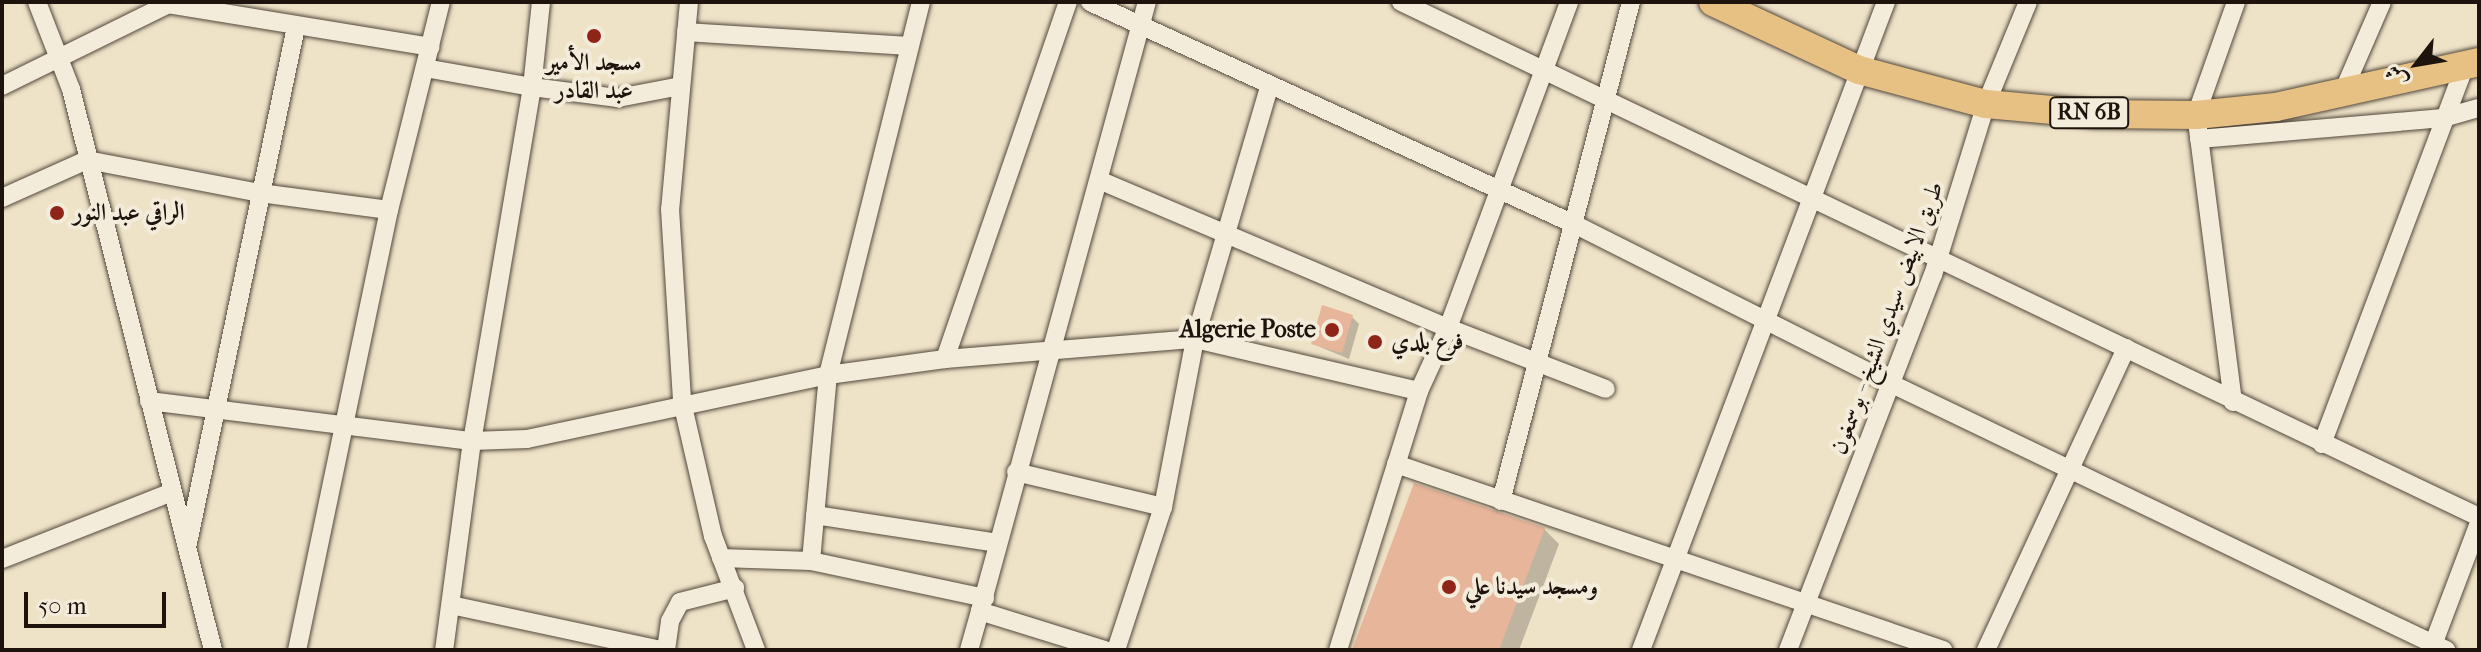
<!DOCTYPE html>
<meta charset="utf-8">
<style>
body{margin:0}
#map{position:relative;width:2481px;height:652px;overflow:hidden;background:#eee2c7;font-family:"IM FELL French Canon",Amiri,serif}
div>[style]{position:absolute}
.shadow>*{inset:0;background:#0003}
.building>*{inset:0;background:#e7b59a}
.roads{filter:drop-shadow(0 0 2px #52483c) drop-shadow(0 0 2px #52483c)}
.street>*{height:18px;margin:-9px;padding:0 9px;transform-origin:9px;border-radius:9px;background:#f4ecdb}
.primary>*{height:28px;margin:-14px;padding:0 14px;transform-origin:14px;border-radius:14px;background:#e7c184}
.dots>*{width:22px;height:22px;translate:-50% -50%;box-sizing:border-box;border:4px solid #f4ecdb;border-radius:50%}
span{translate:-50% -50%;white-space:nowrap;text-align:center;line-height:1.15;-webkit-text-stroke:8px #f4ecdb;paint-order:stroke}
.shield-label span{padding:2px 6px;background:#f4ecdb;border:2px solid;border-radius:6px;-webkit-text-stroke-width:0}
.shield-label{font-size:22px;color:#1e140d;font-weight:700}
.poi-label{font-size:24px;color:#1e140d;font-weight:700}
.left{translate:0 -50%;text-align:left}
.right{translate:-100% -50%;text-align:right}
.street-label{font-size:24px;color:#1e140d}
.frame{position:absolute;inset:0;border:4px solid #1e140d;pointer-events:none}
.north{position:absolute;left:2377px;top:24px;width:80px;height:80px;-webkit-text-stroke:6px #f4ecdb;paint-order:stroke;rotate:239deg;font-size:22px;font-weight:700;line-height:32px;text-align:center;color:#1e140d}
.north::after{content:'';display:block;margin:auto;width:28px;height:36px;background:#1e140d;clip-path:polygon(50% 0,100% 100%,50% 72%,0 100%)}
.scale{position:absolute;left:24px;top:592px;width:142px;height:36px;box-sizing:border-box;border:4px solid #1e140d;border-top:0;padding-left:10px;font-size:24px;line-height:28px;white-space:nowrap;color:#1e140d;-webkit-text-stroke:6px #f4ecdb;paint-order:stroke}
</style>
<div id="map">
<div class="shadow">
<div style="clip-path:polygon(1352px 317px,1359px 324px,1349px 359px,1313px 344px)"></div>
<div style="clip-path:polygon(1544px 529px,1559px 544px,1519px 650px,1354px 650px)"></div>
</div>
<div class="building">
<div style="clip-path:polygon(1322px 305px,1353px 315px,1342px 353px,1311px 344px)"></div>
<div style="clip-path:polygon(1414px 483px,1545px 528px,1499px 650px,1352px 650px)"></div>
</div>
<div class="roads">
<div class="street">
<div style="left:37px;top:2px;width:93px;rotate:68.7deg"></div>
<div style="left:71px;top:89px;width:579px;rotate:75.8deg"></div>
<div style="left:541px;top:2px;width:85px;rotate:96deg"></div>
<div style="left:532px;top:87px;width:87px;rotate:7.3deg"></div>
<div style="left:618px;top:98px;width:64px;rotate:-10.8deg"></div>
<div style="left:689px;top:2px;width:208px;rotate:95.2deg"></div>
<div style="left:670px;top:209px;width:193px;rotate:86.4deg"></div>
<div style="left:682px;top:402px;width:138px;rotate:77deg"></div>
<div style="left:713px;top:536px;width:122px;rotate:69.3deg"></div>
<div style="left:1090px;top:2px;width:535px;rotate:24.65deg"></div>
<div style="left:1576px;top:225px;width:354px;rotate:26.7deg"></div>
<div style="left:1892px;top:384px;width:615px;rotate:25.65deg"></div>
<div style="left:1401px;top:2px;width:1195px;rotate:25.54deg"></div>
<div style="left:168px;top:4px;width:266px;rotate:9.3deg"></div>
<div style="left:686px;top:32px;width:223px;rotate:3.6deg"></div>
<div style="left:425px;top:68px;width:109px;rotate:10.1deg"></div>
<div style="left:532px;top:87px;width:359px;rotate:99.6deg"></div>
<div style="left:472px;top:441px;width:211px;rotate:97.6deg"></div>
<div style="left:2px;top:86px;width:191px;rotate:-26.2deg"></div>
<div style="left:2342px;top:94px;width:100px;rotate:-66.5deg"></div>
<div style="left:2199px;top:139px;width:245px;rotate:-4.9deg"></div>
<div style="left:2443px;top:118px;width:37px;rotate:-16deg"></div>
<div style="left:1099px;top:180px;width:379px;rotate:23deg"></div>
<div style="left:1448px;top:328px;width:169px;rotate:21.1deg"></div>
<div style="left:2px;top:198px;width:93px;rotate:-24.1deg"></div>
<div style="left:87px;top:160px;width:176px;rotate:10.8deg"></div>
<div style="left:260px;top:193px;width:130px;rotate:7.5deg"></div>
<div style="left:389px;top:210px;width:450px;rotate:101.8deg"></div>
<div style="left:389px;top:210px;width:214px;rotate:-76deg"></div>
<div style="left:945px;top:359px;width:378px;rotate:-71deg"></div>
<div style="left:149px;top:401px;width:325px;rotate:7.1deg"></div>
<div style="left:472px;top:441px;width:55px;rotate:-2.1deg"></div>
<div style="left:527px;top:439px;width:308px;rotate:-12deg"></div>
<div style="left:828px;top:375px;width:118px;rotate:-7.8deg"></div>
<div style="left:945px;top:359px;width:251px;rotate:-4.6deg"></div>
<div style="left:1195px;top:339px;width:230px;rotate:13.1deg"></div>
<div style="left:2233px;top:402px;width:289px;rotate:-97.3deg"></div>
<div style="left:2196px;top:115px;width:120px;rotate:-70.5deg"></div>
<div style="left:2322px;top:444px;width:405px;rotate:-69.3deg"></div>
<div style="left:1396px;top:464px;width:578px;rotate:18.78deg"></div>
<div style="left:1016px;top:472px;width:151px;rotate:13.4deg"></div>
<div style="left:1501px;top:501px;width:516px;rotate:-75.4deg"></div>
<div style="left:815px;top:515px;width:185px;rotate:8.7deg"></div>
<div style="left:188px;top:543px;width:527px;rotate:-78.18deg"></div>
<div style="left:721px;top:558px;width:90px;rotate:1.9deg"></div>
<div style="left:811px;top:561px;width:178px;rotate:12deg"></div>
<div style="left:2px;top:559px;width:183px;rotate:-21.5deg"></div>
<div style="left:811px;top:561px;width:187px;rotate:-84.8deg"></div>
<div style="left:828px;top:375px;width:384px;rotate:-76deg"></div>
<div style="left:451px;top:605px;width:215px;rotate:12.1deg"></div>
<div style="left:666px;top:650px;width:29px;rotate:-82deg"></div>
<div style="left:670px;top:621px;width:21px;rotate:-62deg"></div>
<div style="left:680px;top:602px;width:57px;rotate:-14.3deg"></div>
<div style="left:969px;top:650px;width:41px;rotate:-74.2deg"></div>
<div style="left:1105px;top:650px;width:131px;rotate:-162.7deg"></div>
<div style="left:980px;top:611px;width:631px;rotate:-74.67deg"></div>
<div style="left:1116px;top:650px;width:151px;rotate:-71.8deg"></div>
<div style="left:1163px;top:507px;width:171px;rotate:-79.2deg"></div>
<div style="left:1195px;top:339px;width:262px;rotate:-73.6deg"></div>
<div style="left:1338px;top:650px;width:271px;rotate:-72.6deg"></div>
<div style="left:1419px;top:391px;width:69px;rotate:-65.3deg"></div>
<div style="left:1448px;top:328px;width:348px;rotate:-69.6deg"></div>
<div style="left:1641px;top:650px;width:693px;rotate:-69.29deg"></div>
<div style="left:1788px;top:650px;width:402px;rotate:-68.9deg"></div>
<div style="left:1933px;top:275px;width:179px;rotate:-72.8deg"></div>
<div style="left:1986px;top:104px;width:110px;rotate:-67.6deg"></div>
<div style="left:1986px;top:650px;width:333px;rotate:-65.1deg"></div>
<div style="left:2431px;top:650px;width:136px;rotate:-69.3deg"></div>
</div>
<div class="primary">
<div style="left:1713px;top:2px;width:161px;rotate:25deg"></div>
<div style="left:1859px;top:70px;width:131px;rotate:15deg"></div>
<div style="left:1986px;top:104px;width:109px;rotate:5.2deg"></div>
<div style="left:2095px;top:114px;width:101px;rotate:0.6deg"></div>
<div style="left:2196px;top:115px;width:80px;rotate:-5.7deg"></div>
<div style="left:2276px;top:107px;width:208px;rotate:-12.5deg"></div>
</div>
</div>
<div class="dots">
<div style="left:594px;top:36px;background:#8f2418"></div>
<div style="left:57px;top:213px;background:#8f2418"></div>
<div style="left:1332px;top:330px;background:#8f2418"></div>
<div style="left:1375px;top:342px;background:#8f2418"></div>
<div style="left:1449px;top:587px;background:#8f2418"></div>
</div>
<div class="shield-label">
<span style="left:2089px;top:113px">RN 6B</span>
</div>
<div class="poi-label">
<span style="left:594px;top:77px">مسجد الأمير<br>عبد القادر</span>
<span class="left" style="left:73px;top:213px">الراقي عبد النور</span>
<span class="right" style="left:1316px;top:330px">Algerie Poste</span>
<span class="left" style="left:1391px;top:342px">فرع بلدي</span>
<span class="left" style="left:1465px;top:587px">ومسجد سيدنا علي</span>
</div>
<div class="street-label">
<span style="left:1887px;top:318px;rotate:-70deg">طريق الابيض سيدي الشيخ - بوسمغون</span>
</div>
<div class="frame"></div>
<div class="north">ش</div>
<div class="scale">50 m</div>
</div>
